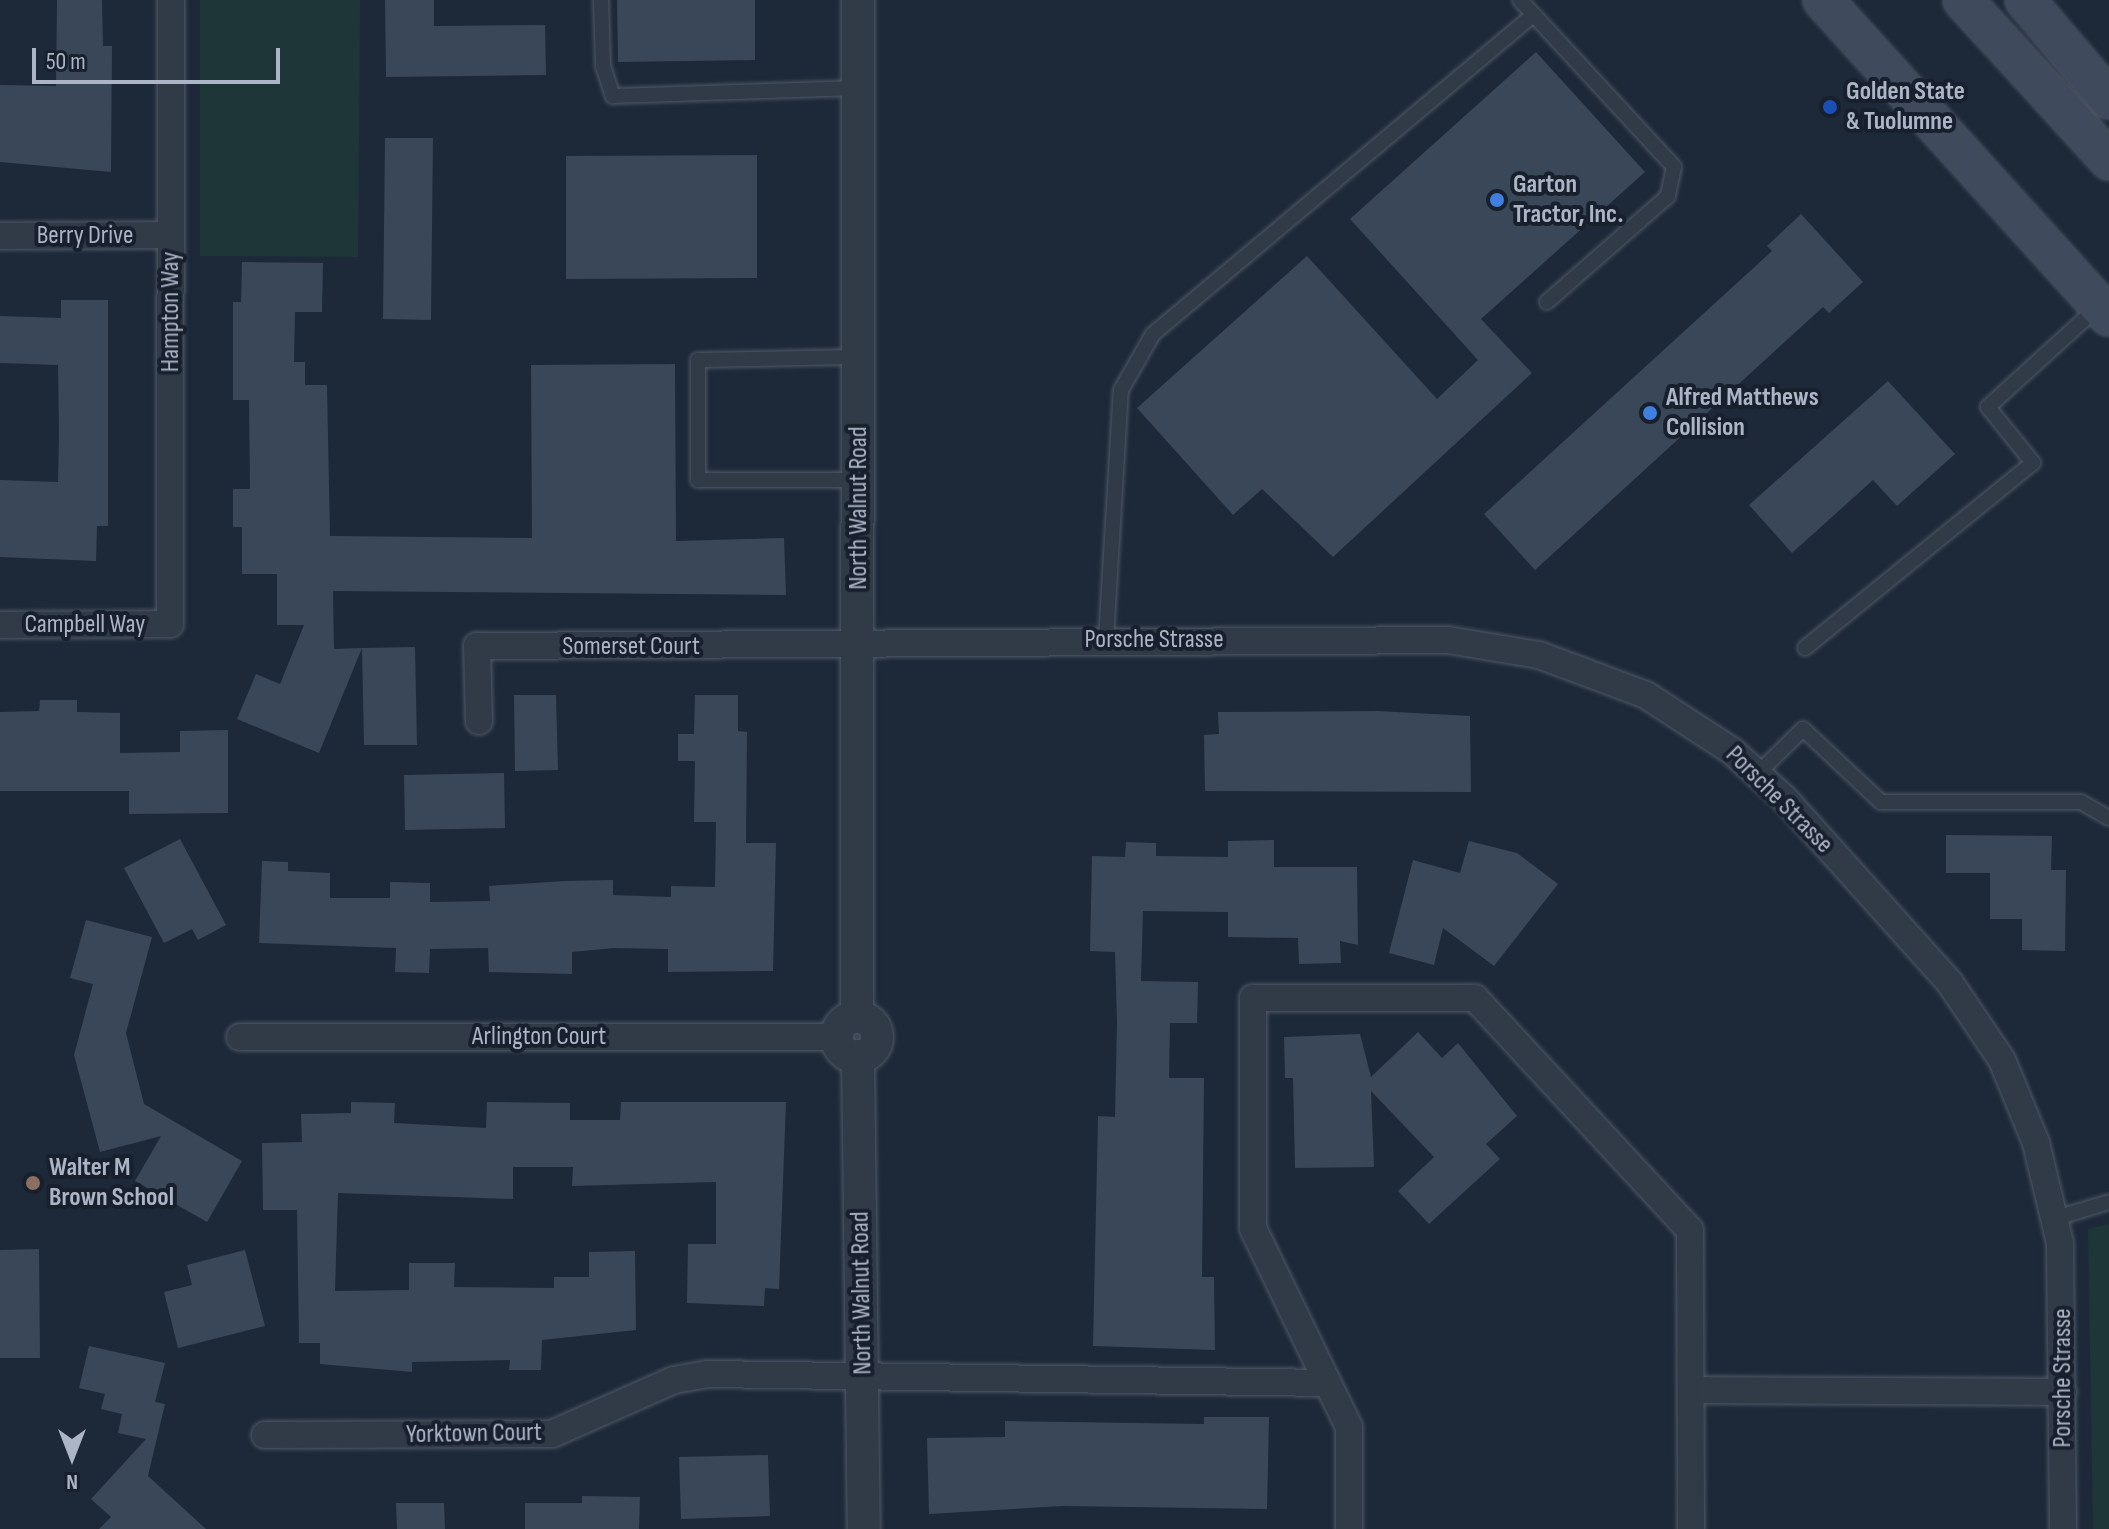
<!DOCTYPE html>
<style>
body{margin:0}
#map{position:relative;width:2109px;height:1529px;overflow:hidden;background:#1d2938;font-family:"Sofia Sans Condensed",sans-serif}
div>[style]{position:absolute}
.green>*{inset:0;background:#1f3639}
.building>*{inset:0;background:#394759}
.roads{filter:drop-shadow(0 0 2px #4f5867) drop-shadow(0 0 2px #4f5867)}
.service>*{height:14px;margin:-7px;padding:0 7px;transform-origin:7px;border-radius:7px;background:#313b48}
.minor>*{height:26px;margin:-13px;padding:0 13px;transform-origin:13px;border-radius:13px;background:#313b48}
.tertiary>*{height:32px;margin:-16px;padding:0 16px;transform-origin:16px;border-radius:16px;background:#313b48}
.tertiary>.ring{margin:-16px;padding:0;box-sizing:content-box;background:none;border:32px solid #313b48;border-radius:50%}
.secondary>*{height:38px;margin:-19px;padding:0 19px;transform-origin:19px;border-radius:19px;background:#3f4a5c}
.dots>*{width:22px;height:22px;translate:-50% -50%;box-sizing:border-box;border:4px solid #17202c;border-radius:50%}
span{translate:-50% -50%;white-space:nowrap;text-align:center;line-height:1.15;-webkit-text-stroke:8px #17202c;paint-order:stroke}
.poi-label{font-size:26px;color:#abb5c6;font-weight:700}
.left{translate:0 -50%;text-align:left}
.street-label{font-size:26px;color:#abb5c6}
.north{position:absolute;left:32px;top:1417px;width:80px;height:80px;-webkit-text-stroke:6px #17202c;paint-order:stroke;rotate:180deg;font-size:22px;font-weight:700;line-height:32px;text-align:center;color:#abb5c6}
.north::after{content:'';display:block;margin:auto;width:28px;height:36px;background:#abb5c6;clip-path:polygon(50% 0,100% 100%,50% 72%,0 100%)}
.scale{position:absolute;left:32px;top:48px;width:248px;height:36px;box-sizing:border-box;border:4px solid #abb5c6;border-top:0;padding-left:10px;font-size:24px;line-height:28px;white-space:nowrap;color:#abb5c6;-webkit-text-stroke:6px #17202c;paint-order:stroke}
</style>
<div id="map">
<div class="green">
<div style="clip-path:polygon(200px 0,360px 0,358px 257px,200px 256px)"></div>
<div style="clip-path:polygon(2109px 1224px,2109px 1529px,2093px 1529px,2088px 1229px)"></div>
</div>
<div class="building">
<div style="clip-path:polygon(57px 0,102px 0,103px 46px,112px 46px,111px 172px,0 162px,0 85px,56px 86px)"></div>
<div style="clip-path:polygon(385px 0,434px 0,434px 26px,545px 25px,546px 75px,386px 77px)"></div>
<div style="clip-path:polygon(617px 0,755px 0,755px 60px,618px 62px)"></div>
<div style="clip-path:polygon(1536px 52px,1645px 172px,1481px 319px,1532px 373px,1333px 557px,1262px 489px,1233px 515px,1137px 408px,1307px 256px,1437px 399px,1478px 360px,1350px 219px)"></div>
<div style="clip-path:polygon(385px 138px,433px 138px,431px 320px,383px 319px)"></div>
<div style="clip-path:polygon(757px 155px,757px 278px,566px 279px,566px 156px)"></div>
<div style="clip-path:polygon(1801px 214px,1863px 282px,1829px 313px,1823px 307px,1535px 570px,1484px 514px,1772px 251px,1767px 246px)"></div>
<div style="clip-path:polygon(242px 262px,323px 263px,322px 312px,295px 312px,294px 362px,305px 362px,305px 385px,327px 385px,330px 536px,532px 538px,531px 365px,675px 364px,676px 541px,784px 538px,786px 595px,333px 591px,334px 649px,362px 648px,319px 753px,237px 719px,256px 674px,280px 684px,304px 625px,277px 625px,277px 574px,242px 574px,242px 527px,233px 527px,233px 489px,250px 489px,249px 400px,233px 400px,233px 302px,241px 302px)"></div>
<div style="clip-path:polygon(61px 300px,108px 300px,108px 526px,97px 526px,96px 561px,0 557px,0 480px,58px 482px,59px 434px,58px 365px,0 363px,0 316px,61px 318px)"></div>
<div style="clip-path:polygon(1888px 381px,1955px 454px,1897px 506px,1873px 480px,1792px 553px,1749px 505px)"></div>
<div style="clip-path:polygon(415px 647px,417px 745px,364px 745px,362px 648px)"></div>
<div style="clip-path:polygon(514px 695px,556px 695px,558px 770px,515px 771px)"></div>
<div style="clip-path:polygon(695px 695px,738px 695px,738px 731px,747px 732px,746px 843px,776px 843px,773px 971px,668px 972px,668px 949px,614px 948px,572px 952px,572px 974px,489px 972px,488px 948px,430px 949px,429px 973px,395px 972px,396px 948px,259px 943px,262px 861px,288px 862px,288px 871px,330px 873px,330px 898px,390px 898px,390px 882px,430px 883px,430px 902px,490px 901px,489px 886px,564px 881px,613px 880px,613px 895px,671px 897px,671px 886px,715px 887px,716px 822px,694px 822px,695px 761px,678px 761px,678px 734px,694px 734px)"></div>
<div style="clip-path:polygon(40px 700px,77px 700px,77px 712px,120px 713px,120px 753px,180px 752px,180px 731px,228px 730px,228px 813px,129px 814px,129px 791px,0 791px,0 712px,39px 711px)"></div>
<div style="clip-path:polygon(1378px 711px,1470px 716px,1471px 792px,1205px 791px,1204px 735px,1219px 734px,1218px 712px)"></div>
<div style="clip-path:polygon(504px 773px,505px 828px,405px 830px,404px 775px)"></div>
<div style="clip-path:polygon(1946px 835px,2052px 836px,2051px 870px,2066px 870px,2065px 951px,2022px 950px,2022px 919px,1990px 919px,1990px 873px,1946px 873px)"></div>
<div style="clip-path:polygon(180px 839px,226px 925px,198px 940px,192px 929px,164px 943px,124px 868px)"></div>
<div style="clip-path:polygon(1274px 840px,1274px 867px,1357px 867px,1358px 945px,1340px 941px,1341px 963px,1299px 964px,1298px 938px,1228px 937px,1228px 912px,1143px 911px,1141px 981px,1198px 982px,1197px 1023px,1170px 1023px,1169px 1078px,1204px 1078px,1202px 1277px,1214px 1277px,1215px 1350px,1093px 1346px,1098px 1116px,1115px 1117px,1117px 1022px,1115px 952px,1090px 951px,1092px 856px,1125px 857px,1126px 842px,1156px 843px,1156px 856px,1228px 857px,1228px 841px)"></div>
<div style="clip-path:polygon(1469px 841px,1517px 853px,1558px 884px,1494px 966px,1443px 928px,1434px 965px,1389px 953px,1413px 860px,1460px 873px)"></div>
<div style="clip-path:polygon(86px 920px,152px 937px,126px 1033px,144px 1104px,242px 1161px,207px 1222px,135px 1181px,161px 1136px,100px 1152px,74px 1055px,93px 984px,70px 978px)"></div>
<div style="clip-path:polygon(1418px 1032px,1442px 1058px,1458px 1043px,1517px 1116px,1486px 1144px,1500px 1159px,1429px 1224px,1398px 1191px,1434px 1157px,1371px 1091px,1374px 1167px,1295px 1168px,1293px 1078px,1285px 1078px,1284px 1037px,1360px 1034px,1371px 1077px)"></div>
<div style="clip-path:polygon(351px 1102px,395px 1103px,394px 1123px,486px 1128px,487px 1102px,570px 1103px,570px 1120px,620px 1120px,621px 1102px,786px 1102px,779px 1289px,765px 1288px,764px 1306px,687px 1303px,688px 1244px,716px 1244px,716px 1182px,572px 1186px,573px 1167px,513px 1167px,513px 1199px,338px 1193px,335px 1291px,409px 1290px,409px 1263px,455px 1263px,454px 1287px,554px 1288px,554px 1277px,589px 1277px,589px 1252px,635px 1251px,636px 1330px,542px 1340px,541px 1370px,509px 1370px,510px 1360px,412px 1362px,412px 1372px,320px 1364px,320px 1343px,299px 1343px,297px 1210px,263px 1210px,262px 1143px,302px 1142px,301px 1114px,351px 1113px)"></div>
<div style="clip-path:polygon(39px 1249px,40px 1358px,0 1358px,0 1250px)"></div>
<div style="clip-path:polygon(245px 1250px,265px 1326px,178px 1348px,164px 1292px,192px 1285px,187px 1265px)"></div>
<div style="clip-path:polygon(89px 1346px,165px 1363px,155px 1402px,165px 1404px,148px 1476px,206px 1529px,99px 1529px,111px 1517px,91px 1499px,146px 1439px,118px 1433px,122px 1414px,101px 1409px,105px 1394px,79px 1388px)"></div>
<div style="clip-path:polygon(1204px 1417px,1269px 1417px,1267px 1509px,1062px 1506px,929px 1514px,927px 1438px,1005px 1437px,1005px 1421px,1204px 1424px)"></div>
<div style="clip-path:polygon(768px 1455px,770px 1516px,681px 1519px,679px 1457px)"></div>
<div style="clip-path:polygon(582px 1496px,640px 1497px,639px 1529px,525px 1529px,525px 1503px,582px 1503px)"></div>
<div style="clip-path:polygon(396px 1503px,444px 1503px,445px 1529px,397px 1529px)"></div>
</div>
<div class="roads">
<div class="service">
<div style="left:601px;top:0;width:66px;rotate:88.3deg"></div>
<div style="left:603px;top:66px;width:32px;rotate:72deg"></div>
<div style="left:613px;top:96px;width:245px;rotate:-1.9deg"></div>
<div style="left:1520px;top:0;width:227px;rotate:47.3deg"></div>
<div style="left:1674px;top:167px;width:30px;rotate:102deg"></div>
<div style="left:1668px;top:196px;width:161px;rotate:138.8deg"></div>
<div style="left:858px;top:357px;width:160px;rotate:178.9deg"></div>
<div style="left:698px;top:360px;width:120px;rotate:90deg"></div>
<div style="left:698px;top:480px;width:161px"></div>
<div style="left:1106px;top:640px;width:250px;rotate:-86.6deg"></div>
<div style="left:1121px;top:390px;width:64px;rotate:-60.3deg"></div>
<div style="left:1153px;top:334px;width:492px;rotate:-40deg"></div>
<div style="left:1805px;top:648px;width:294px;rotate:-39.1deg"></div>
<div style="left:2033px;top:463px;width:72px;rotate:-128.8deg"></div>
<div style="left:1988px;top:407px;width:150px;rotate:-42.3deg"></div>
<div style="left:1758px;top:773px;width:63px;rotate:-44.4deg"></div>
<div style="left:1803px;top:729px;width:107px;rotate:43.1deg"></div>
<div style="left:1881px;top:802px;width:200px"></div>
<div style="left:2081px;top:802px;width:32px;rotate:30deg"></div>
<div style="left:2056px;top:1218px;width:55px;rotate:-16.8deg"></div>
</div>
<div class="minor">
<div style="left:0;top:236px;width:171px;rotate:-0.3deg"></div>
<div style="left:0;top:625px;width:170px;rotate:-0.3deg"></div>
<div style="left:170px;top:624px;width:624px;rotate:-89.91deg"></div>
<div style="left:479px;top:721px;width:75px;rotate:-91.5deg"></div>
<div style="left:477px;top:646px;width:971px;rotate:-0.35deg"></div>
<div style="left:1448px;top:640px;width:92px;rotate:9.4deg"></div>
<div style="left:1539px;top:655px;width:114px;rotate:20.5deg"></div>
<div style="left:1646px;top:695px;width:103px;rotate:33.1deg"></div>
<div style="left:1732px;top:751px;width:72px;rotate:42.2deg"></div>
<div style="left:1785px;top:799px;width:247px;rotate:48.1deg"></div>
<div style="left:1950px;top:983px;width:93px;rotate:56deg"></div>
<div style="left:2002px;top:1060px;width:90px;rotate:67.7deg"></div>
<div style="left:2036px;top:1143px;width:103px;rotate:76.5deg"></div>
<div style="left:2060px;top:1243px;width:286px;rotate:89.4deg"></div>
<div style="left:240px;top:1037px;width:598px"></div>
<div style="left:1691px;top:1390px;width:372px;rotate:0.3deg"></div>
<div style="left:265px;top:1435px;width:287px;rotate:-0.2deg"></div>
<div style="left:552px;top:1434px;width:133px;rotate:-23.9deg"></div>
<div style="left:674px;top:1380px;width:35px;rotate:-10deg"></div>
<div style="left:708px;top:1374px;width:619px;rotate:0.83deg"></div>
<div style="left:1349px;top:1529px;width:102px;rotate:-90deg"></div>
<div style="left:1349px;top:1427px;width:221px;rotate:-115.8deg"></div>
<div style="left:1253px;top:1228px;width:230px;rotate:-90deg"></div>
<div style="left:1253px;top:998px;width:222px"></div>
<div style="left:1475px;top:998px;width:316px;rotate:47.2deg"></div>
<div style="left:1690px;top:1230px;width:299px;rotate:89.8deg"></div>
</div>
<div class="tertiary">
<div style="left:857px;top:1017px;width:1017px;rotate:-89.94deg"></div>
<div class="ring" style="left:837px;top:1017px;width:8px;height:8px"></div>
<div style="left:858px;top:1056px;width:473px;rotate:89.3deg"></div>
</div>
<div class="secondary">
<div style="left:1823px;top:0;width:426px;rotate:47.9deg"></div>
<div style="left:1963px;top:0;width:217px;rotate:47.6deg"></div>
<div style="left:2025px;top:0;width:130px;rotate:49.7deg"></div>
</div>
</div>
<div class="dots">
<div style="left:1830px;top:107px;background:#1a4fb4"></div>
<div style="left:1497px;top:200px;background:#3f7fe0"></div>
<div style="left:1650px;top:413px;background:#3f7fe0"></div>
<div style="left:33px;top:1183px;background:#8d6e63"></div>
</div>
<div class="poi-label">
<span class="left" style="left:1846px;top:107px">Golden State<br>&amp; Tuolumne</span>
<span class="left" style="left:1513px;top:200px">Garton<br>Tractor, Inc.</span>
<span class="left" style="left:1666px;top:413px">Alfred Matthews<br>Collision</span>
<span class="left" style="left:49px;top:1183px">Walter M<br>Brown School</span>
</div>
<div class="street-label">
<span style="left:85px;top:236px">Berry Drive</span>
<span style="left:171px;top:312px;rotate:-90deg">Hampton Way</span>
<span style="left:859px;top:508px;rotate:-90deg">North Walnut Road</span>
<span style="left:85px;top:625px">Campbell Way</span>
<span style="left:1154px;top:640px">Porsche Strasse</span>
<span style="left:631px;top:647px">Somerset Court</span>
<span style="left:1779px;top:800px;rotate:45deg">Porsche Strasse</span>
<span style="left:539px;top:1037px">Arlington Court</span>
<span style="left:862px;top:1293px;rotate:-91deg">North Walnut Road</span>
<span style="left:2063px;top:1378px;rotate:-90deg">Porsche Strasse</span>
<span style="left:474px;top:1434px;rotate:-1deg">Yorktown Court</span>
</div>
<div class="north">N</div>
<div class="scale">50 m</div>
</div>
